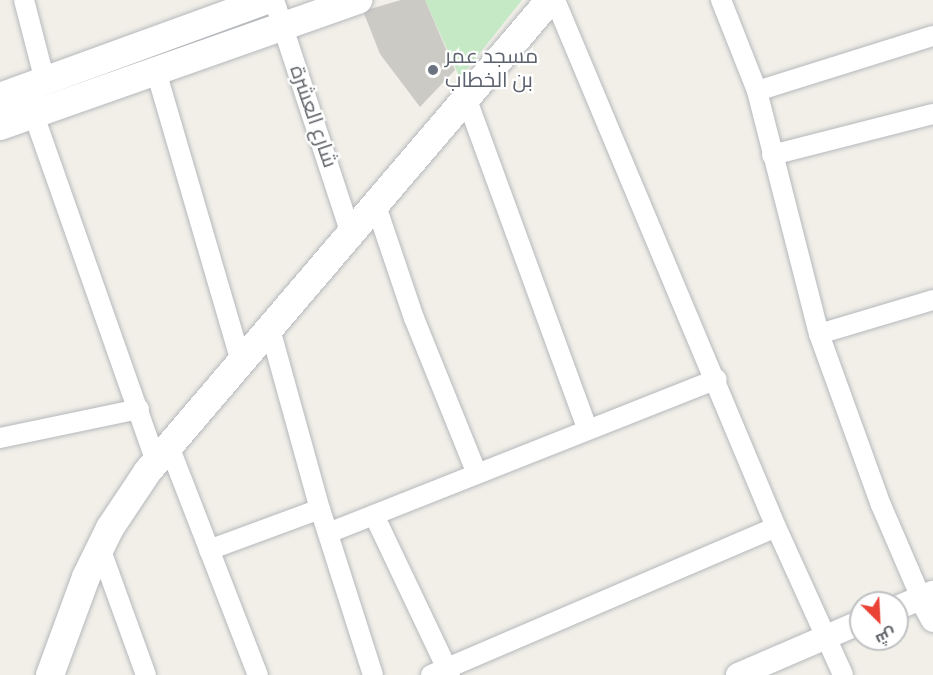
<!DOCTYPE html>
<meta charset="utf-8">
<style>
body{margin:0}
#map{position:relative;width:933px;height:675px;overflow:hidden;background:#f1efe8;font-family:Overpass,Cairo,sans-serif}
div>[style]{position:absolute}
.green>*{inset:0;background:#c5e8c5}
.building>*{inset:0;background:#cccac5}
.roads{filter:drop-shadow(0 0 2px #b5b8bc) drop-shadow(0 0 2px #b5b8bc)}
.minor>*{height:20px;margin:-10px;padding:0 10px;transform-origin:10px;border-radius:10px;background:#fff}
.tertiary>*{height:24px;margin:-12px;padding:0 12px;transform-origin:12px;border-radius:12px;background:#fff}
.secondary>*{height:28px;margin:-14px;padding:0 14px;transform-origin:14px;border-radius:14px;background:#fff}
.dots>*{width:16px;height:16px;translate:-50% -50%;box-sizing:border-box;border:3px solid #fff;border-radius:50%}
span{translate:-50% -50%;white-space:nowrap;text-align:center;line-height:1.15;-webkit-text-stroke:4.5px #fff;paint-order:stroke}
.worship-label{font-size:21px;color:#5b616d}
.left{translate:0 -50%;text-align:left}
.street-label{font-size:21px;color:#5f6368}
.north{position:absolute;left:849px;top:591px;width:60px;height:60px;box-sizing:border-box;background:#fff;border:2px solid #bfc1c3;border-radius:50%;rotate:156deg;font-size:16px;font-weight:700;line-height:24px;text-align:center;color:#5f6368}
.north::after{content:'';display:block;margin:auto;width:21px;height:27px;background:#ea4335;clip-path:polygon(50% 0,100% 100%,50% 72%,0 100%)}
</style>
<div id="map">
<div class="green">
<div style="clip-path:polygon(425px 0,522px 0,460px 78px)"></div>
</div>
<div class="building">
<div style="clip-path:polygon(401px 0,425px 0,455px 70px,420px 107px,380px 54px,363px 11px)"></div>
</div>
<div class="roads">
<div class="minor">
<div style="left:24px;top:0;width:84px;rotate:75.5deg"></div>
<div style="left:274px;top:0;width:246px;rotate:71.8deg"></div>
<div style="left:555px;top:0;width:571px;rotate:67.25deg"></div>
<div style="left:776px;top:527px;width:162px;rotate:65.6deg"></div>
<div style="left:721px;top:0;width:98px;rotate:68.4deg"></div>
<div style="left:757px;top:91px;width:251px;rotate:75.7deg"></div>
<div style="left:819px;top:334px;width:182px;rotate:70.1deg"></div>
<div style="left:881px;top:505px;width:101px;rotate:66.7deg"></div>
<div style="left:156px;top:71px;width:303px;rotate:73.7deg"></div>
<div style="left:757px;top:91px;width:184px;rotate:-17.4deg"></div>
<div style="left:467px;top:100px;width:351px;rotate:69.9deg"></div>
<div style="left:30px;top:104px;width:379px;rotate:70.6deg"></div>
<div style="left:772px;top:155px;width:166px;rotate:-14.3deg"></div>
<div style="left:376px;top:206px;width:118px;rotate:71.3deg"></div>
<div style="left:414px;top:318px;width:168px;rotate:68deg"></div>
<div style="left:270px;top:329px;width:187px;rotate:74.5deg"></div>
<div style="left:320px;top:509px;width:174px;rotate:72.3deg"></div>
<div style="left:819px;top:334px;width:119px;rotate:-16.6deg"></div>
<div style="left:0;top:438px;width:142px;rotate:-11.8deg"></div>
<div style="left:169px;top:446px;width:246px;rotate:68.8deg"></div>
<div style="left:374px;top:515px;width:177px;rotate:64.6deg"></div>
<div style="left:328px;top:533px;width:418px;rotate:-21.6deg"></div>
<div style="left:100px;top:548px;width:135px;rotate:70.1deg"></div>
<div style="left:209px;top:550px;width:118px;rotate:-20.3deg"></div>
<div style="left:431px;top:675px;width:375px;rotate:-23.2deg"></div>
</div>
<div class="tertiary">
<div style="left:921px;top:598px;width:25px;rotate:61deg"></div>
<div style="left:897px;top:608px;width:39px;rotate:-23deg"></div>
<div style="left:738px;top:675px;width:134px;rotate:-23.3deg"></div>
</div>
<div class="secondary">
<div style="left:0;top:97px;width:284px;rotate:-20deg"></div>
<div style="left:0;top:126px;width:380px;rotate:-19.4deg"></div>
<div style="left:50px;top:675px;width:104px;rotate:-69.8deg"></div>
<div style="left:86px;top:577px;width:55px;rotate:-63.9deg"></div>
<div style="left:110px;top:528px;width:69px;rotate:-56.3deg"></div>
<div style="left:148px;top:471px;width:619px;rotate:-49.52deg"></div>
</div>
</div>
<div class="dots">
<div style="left:433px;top:70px;background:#6b7280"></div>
</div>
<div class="worship-label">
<span class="left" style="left:445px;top:70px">مسجد عمر<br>بن الخطاب</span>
</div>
<div class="street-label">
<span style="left:312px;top:117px;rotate:71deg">شارع العشرة</span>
</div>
<div class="north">ش</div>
</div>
